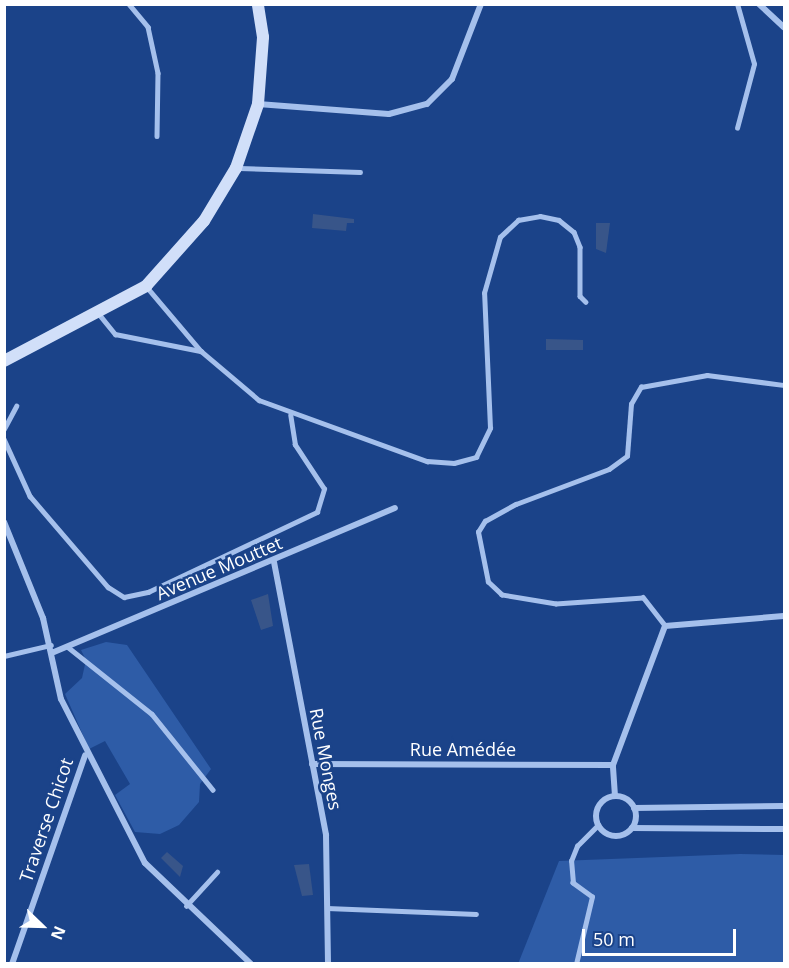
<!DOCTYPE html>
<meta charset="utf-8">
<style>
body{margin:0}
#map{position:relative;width:789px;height:968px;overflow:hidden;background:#1b4389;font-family:"Open Sans",sans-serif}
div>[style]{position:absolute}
.green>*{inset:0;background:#2e5ca7}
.water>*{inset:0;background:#385589}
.lane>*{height:4.5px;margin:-2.25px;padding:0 2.25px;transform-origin:2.25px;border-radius:2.25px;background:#a5c0ec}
.street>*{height:6px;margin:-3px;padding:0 3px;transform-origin:3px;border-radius:3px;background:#a5c0ec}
.street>.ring{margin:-3px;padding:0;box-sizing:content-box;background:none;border:6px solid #a5c0ec;border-radius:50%}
.secondary>*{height:12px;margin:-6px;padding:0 6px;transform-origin:6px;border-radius:6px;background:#d1dff9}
span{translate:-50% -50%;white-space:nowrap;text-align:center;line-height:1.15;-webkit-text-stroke:5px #1b4389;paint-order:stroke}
.street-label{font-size:18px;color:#fff}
.frame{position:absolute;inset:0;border:6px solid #fff;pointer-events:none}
.north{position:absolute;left:12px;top:896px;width:60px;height:60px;-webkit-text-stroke:4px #1b4389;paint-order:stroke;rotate:113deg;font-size:16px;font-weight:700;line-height:24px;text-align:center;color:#fff}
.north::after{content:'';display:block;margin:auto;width:21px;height:27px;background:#fff;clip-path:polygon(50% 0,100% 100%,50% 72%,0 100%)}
.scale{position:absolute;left:582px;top:929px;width:154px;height:27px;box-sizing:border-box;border:3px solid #fff;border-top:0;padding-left:8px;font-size:18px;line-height:21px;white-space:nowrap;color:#fff;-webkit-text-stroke:4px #1b4389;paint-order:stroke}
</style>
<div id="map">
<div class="green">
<div style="clip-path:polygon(106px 642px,127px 645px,211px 769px,200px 784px,199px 802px,179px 825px,160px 834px,135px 832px,115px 795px,130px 784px,105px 741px,89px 749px,65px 694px,82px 678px,86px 660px,81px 650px)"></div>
<div style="clip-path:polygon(740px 854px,784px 855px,784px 963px,518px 964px,559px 861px)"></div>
</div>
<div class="water">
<div style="clip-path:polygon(313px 214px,354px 219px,354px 223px,347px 223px,346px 231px,312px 228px)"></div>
<div style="clip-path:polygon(596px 223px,610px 223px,606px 253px,596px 249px)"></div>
<div style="clip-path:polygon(546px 339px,583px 340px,583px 350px,546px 350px)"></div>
<div style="clip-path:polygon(268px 594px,273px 626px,261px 630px,251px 600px)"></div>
<div style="clip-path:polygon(167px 852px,183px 866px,180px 877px,161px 858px)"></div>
<div style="clip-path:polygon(309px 864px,313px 895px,302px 896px,294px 865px)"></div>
</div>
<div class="lane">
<div style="left:129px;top:4px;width:30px;rotate:50deg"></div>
<div style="left:148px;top:27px;width:47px;rotate:77.7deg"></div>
<div style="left:158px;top:73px;width:63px;rotate:90.9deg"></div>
<div style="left:737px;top:128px;width:66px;rotate:-75.1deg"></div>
<div style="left:754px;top:64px;width:62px;rotate:-105.8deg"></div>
<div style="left:239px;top:168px;width:121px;rotate:1.9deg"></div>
<div style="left:146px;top:286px;width:85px;rotate:49.8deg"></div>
<div style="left:201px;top:351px;width:76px;rotate:40.2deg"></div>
<div style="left:259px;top:400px;width:179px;rotate:20deg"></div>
<div style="left:427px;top:461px;width:27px;rotate:4deg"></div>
<div style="left:454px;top:463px;width:23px;rotate:-15deg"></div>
<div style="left:476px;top:457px;width:32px;rotate:-64deg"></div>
<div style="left:490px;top:428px;width:135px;rotate:-92.5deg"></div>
<div style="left:484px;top:293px;width:58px;rotate:-74.1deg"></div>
<div style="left:500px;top:237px;width:25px;rotate:-43deg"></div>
<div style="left:518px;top:220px;width:22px;rotate:-10deg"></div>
<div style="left:540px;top:216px;width:19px;rotate:12deg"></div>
<div style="left:559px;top:220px;width:19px;rotate:39deg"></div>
<div style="left:574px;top:232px;width:16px;rotate:68deg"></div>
<div style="left:580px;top:247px;width:49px;rotate:90deg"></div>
<div style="left:580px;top:296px;width:8px;rotate:45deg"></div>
<div style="left:99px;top:314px;width:26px;rotate:51deg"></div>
<div style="left:115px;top:334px;width:88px;rotate:11.2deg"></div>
<div style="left:4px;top:429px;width:26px;rotate:-62deg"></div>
<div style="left:4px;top:439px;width:63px;rotate:65.5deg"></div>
<div style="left:30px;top:496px;width:120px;rotate:49.4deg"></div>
<div style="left:108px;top:587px;width:19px;rotate:32deg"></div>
<div style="left:124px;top:597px;width:25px;rotate:-12deg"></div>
<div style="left:148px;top:592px;width:187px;rotate:-25.3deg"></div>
<div style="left:317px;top:512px;width:24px;rotate:-73deg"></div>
<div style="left:324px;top:489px;width:53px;rotate:-123.4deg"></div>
<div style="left:295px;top:445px;width:30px;rotate:-99deg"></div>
<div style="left:665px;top:626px;width:36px;rotate:-128deg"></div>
<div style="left:643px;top:598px;width:87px;rotate:176.1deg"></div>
<div style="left:556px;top:604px;width:55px;rotate:-170.5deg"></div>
<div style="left:502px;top:595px;width:19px;rotate:-137deg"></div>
<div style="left:488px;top:582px;width:51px;rotate:-101.3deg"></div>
<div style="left:478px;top:532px;width:13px;rotate:-58deg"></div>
<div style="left:485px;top:521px;width:35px;rotate:-29deg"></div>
<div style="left:516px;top:504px;width:99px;rotate:-20.6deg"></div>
<div style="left:609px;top:469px;width:22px;rotate:-36deg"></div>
<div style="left:627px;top:456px;width:52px;rotate:-85.6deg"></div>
<div style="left:631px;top:404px;width:20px;rotate:-60deg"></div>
<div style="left:641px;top:387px;width:67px;rotate:-10.3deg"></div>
<div style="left:707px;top:375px;width:78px;rotate:7.4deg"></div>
<div style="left:68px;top:647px;width:107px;rotate:38.6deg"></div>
<div style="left:152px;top:714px;width:97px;rotate:51.2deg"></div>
<div style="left:4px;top:656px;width:48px;rotate:-13.2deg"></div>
<div style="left:186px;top:906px;width:46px;rotate:-47.6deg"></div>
<div style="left:327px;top:908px;width:149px;rotate:2.3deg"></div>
<div style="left:576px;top:964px;width:69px;rotate:-76.6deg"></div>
<div style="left:592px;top:897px;width:24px;rotate:-144deg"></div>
<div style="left:573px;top:883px;width:22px;rotate:-95deg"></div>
<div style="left:571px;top:861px;width:16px;rotate:-68deg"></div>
<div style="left:577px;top:846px;width:30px;rotate:-45deg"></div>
</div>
<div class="street">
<div style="left:759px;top:4px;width:34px;rotate:43deg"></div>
<div style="left:258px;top:104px;width:131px;rotate:4.4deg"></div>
<div style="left:389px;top:114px;width:39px;rotate:-15deg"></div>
<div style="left:427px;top:104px;width:35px;rotate:-45deg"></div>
<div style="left:452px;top:79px;width:80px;rotate:-68.9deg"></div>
<div style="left:4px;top:522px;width:104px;rotate:67.9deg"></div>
<div style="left:43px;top:618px;width:83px;rotate:77.5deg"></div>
<div style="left:61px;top:699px;width:184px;rotate:62.9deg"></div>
<div style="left:145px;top:863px;width:146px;rotate:43.6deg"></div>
<div style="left:274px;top:562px;width:278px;rotate:79.2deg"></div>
<div style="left:326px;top:835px;width:129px;rotate:89.1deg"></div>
<div style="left:54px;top:652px;width:370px;rotate:-22.9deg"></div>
<div style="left:312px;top:764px;width:301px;rotate:0.2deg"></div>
<div style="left:615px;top:796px;width:31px;rotate:-94deg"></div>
<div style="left:613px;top:765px;width:148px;rotate:-69.5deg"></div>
<div style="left:665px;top:626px;width:119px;rotate:-4.8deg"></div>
<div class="ring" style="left:596px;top:796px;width:34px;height:34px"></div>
<div style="left:634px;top:808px;width:150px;rotate:-0.8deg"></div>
<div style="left:632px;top:828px;width:152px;rotate:0.4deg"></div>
<div style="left:12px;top:964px;width:221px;rotate:-70.7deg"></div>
</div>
<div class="secondary">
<div style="left:4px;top:361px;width:161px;rotate:-27.8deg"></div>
<div style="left:146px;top:286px;width:87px;rotate:-48.3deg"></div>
<div style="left:204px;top:221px;width:62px;rotate:-58.9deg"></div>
<div style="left:236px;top:168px;width:68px;rotate:-71deg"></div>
<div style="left:258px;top:104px;width:67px;rotate:-85.7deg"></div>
<div style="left:263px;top:37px;width:33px;rotate:-99deg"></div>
</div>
<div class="street-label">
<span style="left:219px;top:568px;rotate:-23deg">Avenue Mouttet</span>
<span style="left:463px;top:749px">Rue Amédée</span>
<span style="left:326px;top:759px;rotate:79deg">Rue Monges</span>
<span style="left:46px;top:820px;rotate:-71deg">Traverse Chicot</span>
</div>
<div class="frame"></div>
<div class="north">N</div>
<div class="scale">50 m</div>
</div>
